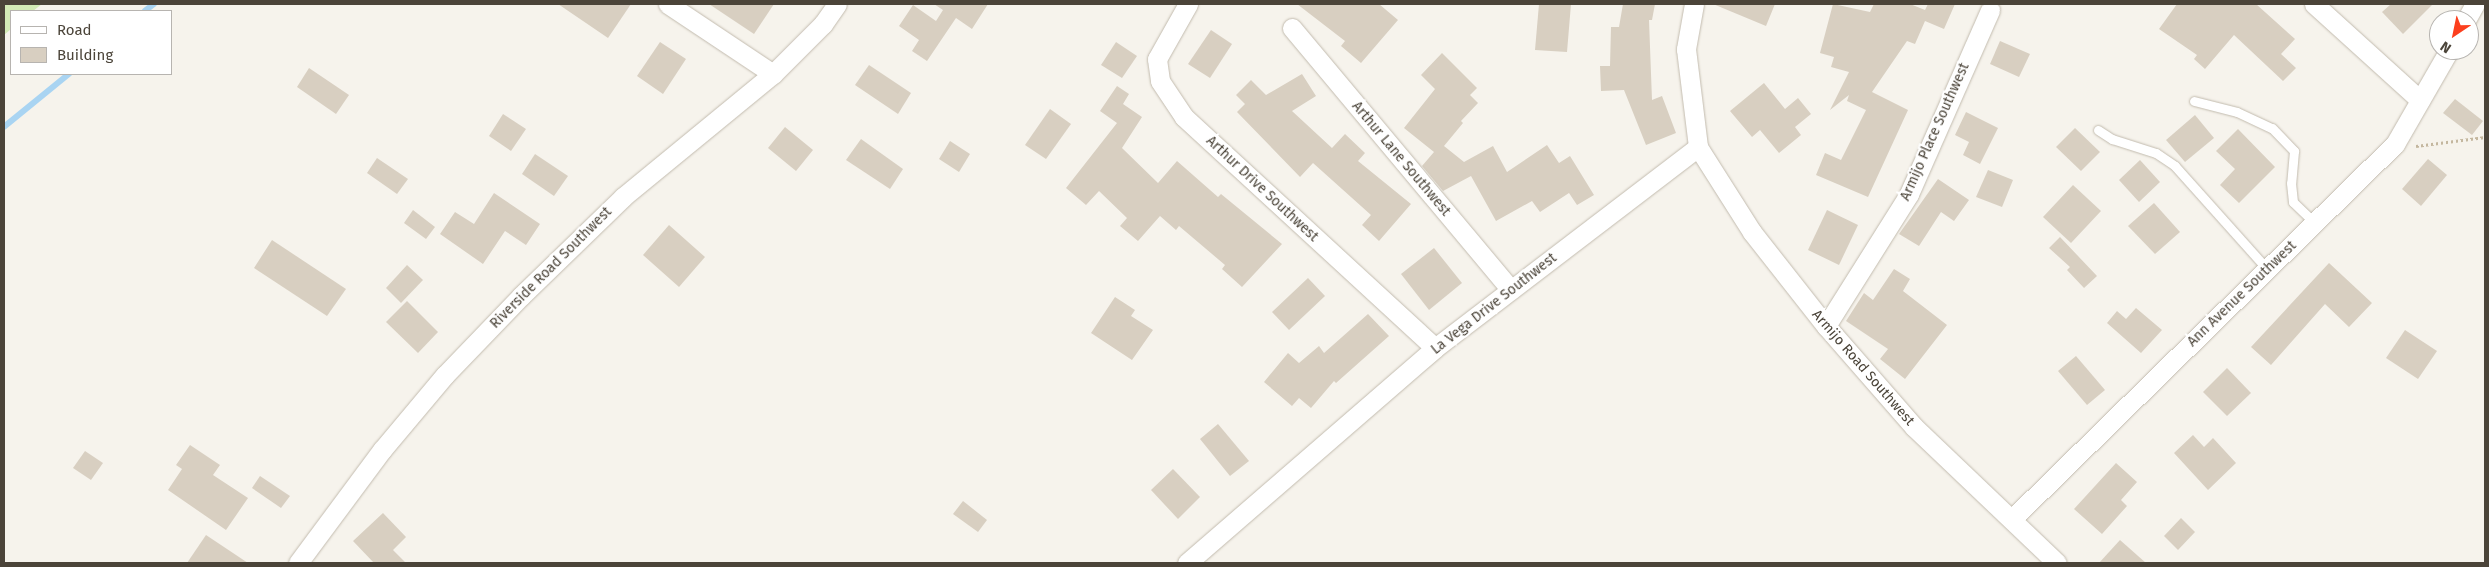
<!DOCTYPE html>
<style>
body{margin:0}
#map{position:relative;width:2489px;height:567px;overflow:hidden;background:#f6f3ec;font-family:"Fira Sans",sans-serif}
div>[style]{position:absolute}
.green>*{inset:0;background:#d2eab5}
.stream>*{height:5.5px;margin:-2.75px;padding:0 2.75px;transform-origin:2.75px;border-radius:2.75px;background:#a9d4f2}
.building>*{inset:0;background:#d8cfc1}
.path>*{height:3px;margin-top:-1.5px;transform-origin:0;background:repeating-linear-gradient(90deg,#c4b79f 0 2.5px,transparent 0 5px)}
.roads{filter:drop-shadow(0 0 1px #c2bbae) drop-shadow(0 0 1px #c2bbae)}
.lane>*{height:9px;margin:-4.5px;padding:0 4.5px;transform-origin:4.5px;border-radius:4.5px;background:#fff}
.street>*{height:19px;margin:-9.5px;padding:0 9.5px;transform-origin:9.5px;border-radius:9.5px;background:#fff}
span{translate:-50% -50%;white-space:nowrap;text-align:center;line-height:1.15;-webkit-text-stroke:4.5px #fff;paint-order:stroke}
.street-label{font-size:14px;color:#4b4439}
.frame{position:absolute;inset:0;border:5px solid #4b4439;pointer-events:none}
.legend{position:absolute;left:10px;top:10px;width:162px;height:65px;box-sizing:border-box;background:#fff;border:1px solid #b7b4b0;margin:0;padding:6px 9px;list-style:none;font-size:15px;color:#4b4439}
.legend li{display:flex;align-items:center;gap:10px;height:25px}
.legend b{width:25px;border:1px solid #b7b4b0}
.north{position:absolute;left:2429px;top:10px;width:50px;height:50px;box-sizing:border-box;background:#fff;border:1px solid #b7b4b0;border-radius:50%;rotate:214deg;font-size:14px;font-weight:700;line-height:20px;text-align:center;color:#4b4439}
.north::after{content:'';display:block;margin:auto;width:18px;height:22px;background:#fc3f1d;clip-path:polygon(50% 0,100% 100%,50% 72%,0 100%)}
</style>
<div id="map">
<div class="green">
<div style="clip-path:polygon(4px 4px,42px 4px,33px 11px,11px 11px,11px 29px,4px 35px)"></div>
</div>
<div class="stream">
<div style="left:145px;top:11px;width:11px;rotate:-38deg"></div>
<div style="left:4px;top:127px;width:84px;rotate:-39.2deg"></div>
</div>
<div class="building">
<div style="clip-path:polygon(558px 4px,631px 4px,608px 38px)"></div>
<div style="clip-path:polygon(709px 4px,774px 4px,754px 34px)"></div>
<div style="clip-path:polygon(934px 4px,988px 4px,972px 29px,956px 18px,927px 61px,912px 51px,919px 40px,899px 26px,913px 5px,936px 21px,943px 10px)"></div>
<div style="clip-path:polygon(1297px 4px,1379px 4px,1398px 20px,1361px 63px,1341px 46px,1345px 41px)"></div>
<div style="clip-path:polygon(1539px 4px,1571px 4px,1567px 52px,1535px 50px)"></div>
<div style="clip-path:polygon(1623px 4px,1655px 4px,1652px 20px,1649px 20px,1652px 100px,1662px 96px,1676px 133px,1646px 145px,1624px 90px,1601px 91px,1600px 66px,1610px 66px,1611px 27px,1619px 27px)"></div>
<div style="clip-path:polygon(1713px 4px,1775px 4px,1766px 26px)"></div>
<div style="clip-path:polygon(1833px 4px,1870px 12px,1874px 4px,1910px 4px,1925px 10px,1928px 4px,1955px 4px,1944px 29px,1925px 21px,1915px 44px,1907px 41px,1872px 92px,1908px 110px,1868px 197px,1816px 175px,1825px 153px,1841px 160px,1866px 110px,1847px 101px,1849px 95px,1830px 110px,1849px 72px,1831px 67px,1834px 57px,1820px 53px)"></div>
<div style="clip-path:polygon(2177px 4px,2256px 4px,2295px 39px,2281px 54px,2296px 68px,2283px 81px,2234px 35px,2205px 69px,2194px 59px,2197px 55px,2159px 29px)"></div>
<div style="clip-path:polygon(2391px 4px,2433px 4px,2403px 34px,2382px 12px)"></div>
<div style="clip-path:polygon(1211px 30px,1232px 44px,1210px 78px,1188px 64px)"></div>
<div style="clip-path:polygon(2000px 41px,2030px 54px,2019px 77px,1990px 64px)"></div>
<div style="clip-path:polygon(660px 42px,686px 59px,663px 94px,637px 76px)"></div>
<div style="clip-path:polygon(1116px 42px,1137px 56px,1122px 78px,1101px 65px)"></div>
<div style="clip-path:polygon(1442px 53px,1477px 88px,1470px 95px,1478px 103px,1461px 121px,1463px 123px,1444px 146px,1464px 162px,1493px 146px,1507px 172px,1547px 145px,1559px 163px,1570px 156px,1594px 195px,1577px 205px,1569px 193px,1540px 212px,1532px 201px,1496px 221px,1471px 176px,1443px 191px,1422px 166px,1434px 152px,1404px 128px,1435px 89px,1421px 75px)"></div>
<div style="clip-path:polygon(869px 65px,911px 93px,898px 114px,855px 85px)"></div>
<div style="clip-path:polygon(309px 68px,349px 95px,336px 114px,297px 87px)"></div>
<div style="clip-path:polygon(1302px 74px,1316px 96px,1292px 111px,1332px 148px,1345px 134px,1365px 153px,1358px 161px,1411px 204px,1379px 241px,1362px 225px,1371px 215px,1313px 163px,1300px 177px,1237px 112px,1245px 104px,1236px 95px,1251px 80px,1266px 95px)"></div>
<div style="clip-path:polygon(1764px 83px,1785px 109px,1798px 98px,1811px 114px,1795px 127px,1801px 135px,1779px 153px,1760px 130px,1752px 137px,1730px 111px)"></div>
<div style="clip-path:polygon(1117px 86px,1129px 94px,1123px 104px,1142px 117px,1122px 148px,1158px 183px,1177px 161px,1218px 197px,1221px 194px,1282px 244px,1242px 287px,1222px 269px,1225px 265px,1179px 226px,1176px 230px,1160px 216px,1138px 241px,1120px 226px,1127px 218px,1099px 191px,1086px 205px,1066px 188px,1117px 123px,1100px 111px)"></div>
<div style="clip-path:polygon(2455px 99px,2483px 121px,2472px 135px,2443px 113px)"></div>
<div style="clip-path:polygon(1050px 109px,1071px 124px,1046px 159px,1025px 145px)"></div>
<div style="clip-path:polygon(1966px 112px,1998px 128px,1980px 164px,1963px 155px,1969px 142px,1955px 135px)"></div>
<div style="clip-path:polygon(503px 114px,526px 129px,511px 151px,489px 136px)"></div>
<div style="clip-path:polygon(2195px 115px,2214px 138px,2185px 162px,2166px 140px)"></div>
<div style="clip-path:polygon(785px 127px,813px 150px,796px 171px,768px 148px)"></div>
<div style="clip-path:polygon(2075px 128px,2100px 152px,2081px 171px,2056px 147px)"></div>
<div style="clip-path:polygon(2238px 129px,2275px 167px,2239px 203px,2220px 185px,2235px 169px,2216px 151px)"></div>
<div style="clip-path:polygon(861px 139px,903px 169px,890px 189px,846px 160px)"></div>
<div style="clip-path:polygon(950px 141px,970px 154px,959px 172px,939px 159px)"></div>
<div style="clip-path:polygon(535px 154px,568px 176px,554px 196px,522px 174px)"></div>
<div style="clip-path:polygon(377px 158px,408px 179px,397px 194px,367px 173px)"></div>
<div style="clip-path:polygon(2428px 159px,2447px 175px,2421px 206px,2402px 189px)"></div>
<div style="clip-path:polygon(2140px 160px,2160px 182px,2139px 202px,2119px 180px)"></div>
<div style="clip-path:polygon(1988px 170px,2013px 180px,2002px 207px,1976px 197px)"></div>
<div style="clip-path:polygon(1938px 179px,1969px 200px,1954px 221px,1941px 212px,1919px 246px,1899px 234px)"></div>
<div style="clip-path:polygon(2073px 185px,2101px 211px,2071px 243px,2043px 217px)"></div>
<div style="clip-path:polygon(494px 193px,540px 224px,526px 245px,505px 231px,483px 264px,440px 234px,455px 212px,474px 224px)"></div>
<div style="clip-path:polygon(2154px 203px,2180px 232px,2155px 254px,2128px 226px)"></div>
<div style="clip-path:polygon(413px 210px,435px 227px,426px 239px,404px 223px)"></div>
<div style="clip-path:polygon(1827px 210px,1858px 225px,1839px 265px,1808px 250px)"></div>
<div style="clip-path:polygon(669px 225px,705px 257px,679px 287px,643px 255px)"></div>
<div style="clip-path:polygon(2060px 237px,2097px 276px,2084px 288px,2067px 270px,2070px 267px,2049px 248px)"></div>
<div style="clip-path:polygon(272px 240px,346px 289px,327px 316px,254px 268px)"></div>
<div style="clip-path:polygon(1434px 248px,1462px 283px,1429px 310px,1401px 274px)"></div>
<div style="clip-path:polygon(2329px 263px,2372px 303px,2349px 327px,2325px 304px,2271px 365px,2251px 347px)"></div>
<div style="clip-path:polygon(407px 265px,423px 280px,401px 303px,386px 288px)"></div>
<div style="clip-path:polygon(1894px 269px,1910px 279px,1903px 291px,1947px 325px,1905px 379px,1880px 359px,1888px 349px,1846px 321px,1864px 293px,1873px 300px)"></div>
<div style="clip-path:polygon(1308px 278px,1325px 296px,1289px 330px,1272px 312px)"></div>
<div style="clip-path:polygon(1115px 297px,1135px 310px,1131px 316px,1153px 330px,1132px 360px,1091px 333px)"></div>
<div style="clip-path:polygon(407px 301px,438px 332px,418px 353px,386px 322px)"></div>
<div style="clip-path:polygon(2136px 308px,2162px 330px,2141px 353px,2107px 323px,2117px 311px,2126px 319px)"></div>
<div style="clip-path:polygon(1368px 314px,1389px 336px,1336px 383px,1334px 381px,1311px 408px,1299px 398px,1292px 406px,1264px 382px,1288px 353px,1299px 363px,1319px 346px,1324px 353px)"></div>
<div style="clip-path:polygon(2405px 330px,2437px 351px,2418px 379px,2386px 358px)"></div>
<div style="clip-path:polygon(2076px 356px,2105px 390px,2087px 405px,2058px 371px)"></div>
<div style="clip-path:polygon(2227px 368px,2251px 393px,2227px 416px,2203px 392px)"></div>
<div style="clip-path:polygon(1218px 424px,1249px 461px,1230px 476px,1200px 439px)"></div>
<div style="clip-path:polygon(2193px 435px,2204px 447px,2213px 438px,2236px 463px,2208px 490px,2174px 453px)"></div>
<div style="clip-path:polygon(190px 445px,220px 465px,213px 475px,248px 498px,226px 530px,168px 490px,182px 469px,176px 465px)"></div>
<div style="clip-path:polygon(85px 451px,103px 463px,91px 480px,73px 468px)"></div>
<div style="clip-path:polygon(2116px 463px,2137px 482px,2121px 500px,2127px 506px,2102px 534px,2074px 509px)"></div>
<div style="clip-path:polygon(1173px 469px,1200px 497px,1178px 519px,1151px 490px)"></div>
<div style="clip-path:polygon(260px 476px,290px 496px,281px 508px,252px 488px)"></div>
<div style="clip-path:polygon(963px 501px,987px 520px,978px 532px,953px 514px)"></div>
<div style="clip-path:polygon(383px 513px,406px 537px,393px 550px,406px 563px,374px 563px,353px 541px)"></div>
<div style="clip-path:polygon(2181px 518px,2195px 532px,2178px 550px,2164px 536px)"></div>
<div style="clip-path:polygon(206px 535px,248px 563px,187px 563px)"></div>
<div style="clip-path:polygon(2120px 540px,2146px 563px,2099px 563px)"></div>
</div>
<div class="path">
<div style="left:2416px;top:146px;width:70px;rotate:-7.4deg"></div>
</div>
<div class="roads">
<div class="lane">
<div style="left:2194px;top:101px;width:44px;rotate:14.3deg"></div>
<div style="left:2237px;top:112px;width:38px;rotate:25deg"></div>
<div style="left:2272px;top:128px;width:32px;rotate:46deg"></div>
<div style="left:2294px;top:151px;width:32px;rotate:95deg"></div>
<div style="left:2291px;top:183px;width:19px;rotate:84deg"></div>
<div style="left:2293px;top:202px;width:30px;rotate:44deg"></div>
<div style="left:2098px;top:130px;width:17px;rotate:33deg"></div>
<div style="left:2112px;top:139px;width:46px;rotate:17.7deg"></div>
<div style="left:2156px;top:153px;width:23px;rotate:34deg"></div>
<div style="left:2175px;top:166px;width:138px;rotate:48.2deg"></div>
</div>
<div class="street">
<div style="left:668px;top:4px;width:126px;rotate:33.7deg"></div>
<div style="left:1188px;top:4px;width:63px;rotate:119.4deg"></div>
<div style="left:1157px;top:59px;width:22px;rotate:82deg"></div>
<div style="left:1160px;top:81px;width:43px;rotate:56.3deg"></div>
<div style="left:1184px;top:117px;width:341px;rotate:42.6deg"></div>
<div style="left:1694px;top:4px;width:46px;rotate:100.1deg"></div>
<div style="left:1686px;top:49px;width:99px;rotate:83deg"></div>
<div style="left:1698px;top:147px;width:101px;rotate:57.6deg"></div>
<div style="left:1752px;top:232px;width:120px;rotate:51.8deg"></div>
<div style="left:1826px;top:326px;width:134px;rotate:48.9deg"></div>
<div style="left:1914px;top:427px;width:197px;rotate:43.6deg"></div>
<div style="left:2314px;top:4px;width:143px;rotate:42.2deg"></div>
<div style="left:2466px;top:20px;width:18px;rotate:-61deg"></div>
<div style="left:1292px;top:28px;width:341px;rotate:50.1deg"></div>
<div style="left:1826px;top:326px;width:156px;rotate:-57.8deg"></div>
<div style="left:1909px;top:194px;width:201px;rotate:-66.2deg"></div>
<div style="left:2012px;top:519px;width:536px;rotate:-44.4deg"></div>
<div style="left:2395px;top:144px;width:108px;rotate:-60.1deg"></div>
<div style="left:298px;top:563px;width:141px;rotate:-53.4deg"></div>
<div style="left:382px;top:450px;width:98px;rotate:-50deg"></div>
<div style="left:445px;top:375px;width:110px;rotate:-46.1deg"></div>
<div style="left:521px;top:296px;width:142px;rotate:-44.1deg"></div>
<div style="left:623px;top:197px;width:194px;rotate:-39.4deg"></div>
<div style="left:773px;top:74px;width:71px;rotate:-45deg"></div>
<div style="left:823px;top:24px;width:24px;rotate:-55deg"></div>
<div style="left:1187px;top:563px;width:328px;rotate:-40.9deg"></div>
<div style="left:1435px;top:348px;width:331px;rotate:-37.4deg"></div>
</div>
</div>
<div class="street-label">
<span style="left:1935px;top:132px;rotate:-66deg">Armijo Place Southwest</span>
<span style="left:1401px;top:159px;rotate:50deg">Arthur Lane Southwest</span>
<span style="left:1262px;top:189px;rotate:43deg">Arthur Drive Southwest</span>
<span style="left:551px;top:268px;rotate:-45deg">Riverside Road Southwest</span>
<span style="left:2242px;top:294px;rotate:-44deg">Ann Avenue Southwest</span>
<span style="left:1494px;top:304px;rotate:-38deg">La Vega Drive Southwest</span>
<span style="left:1863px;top:368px;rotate:49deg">Armijo Road Southwest</span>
</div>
<div class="frame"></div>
<ul class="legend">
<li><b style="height:6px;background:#fff"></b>Road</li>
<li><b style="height:14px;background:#d8cfc1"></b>Building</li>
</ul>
<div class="north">N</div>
</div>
